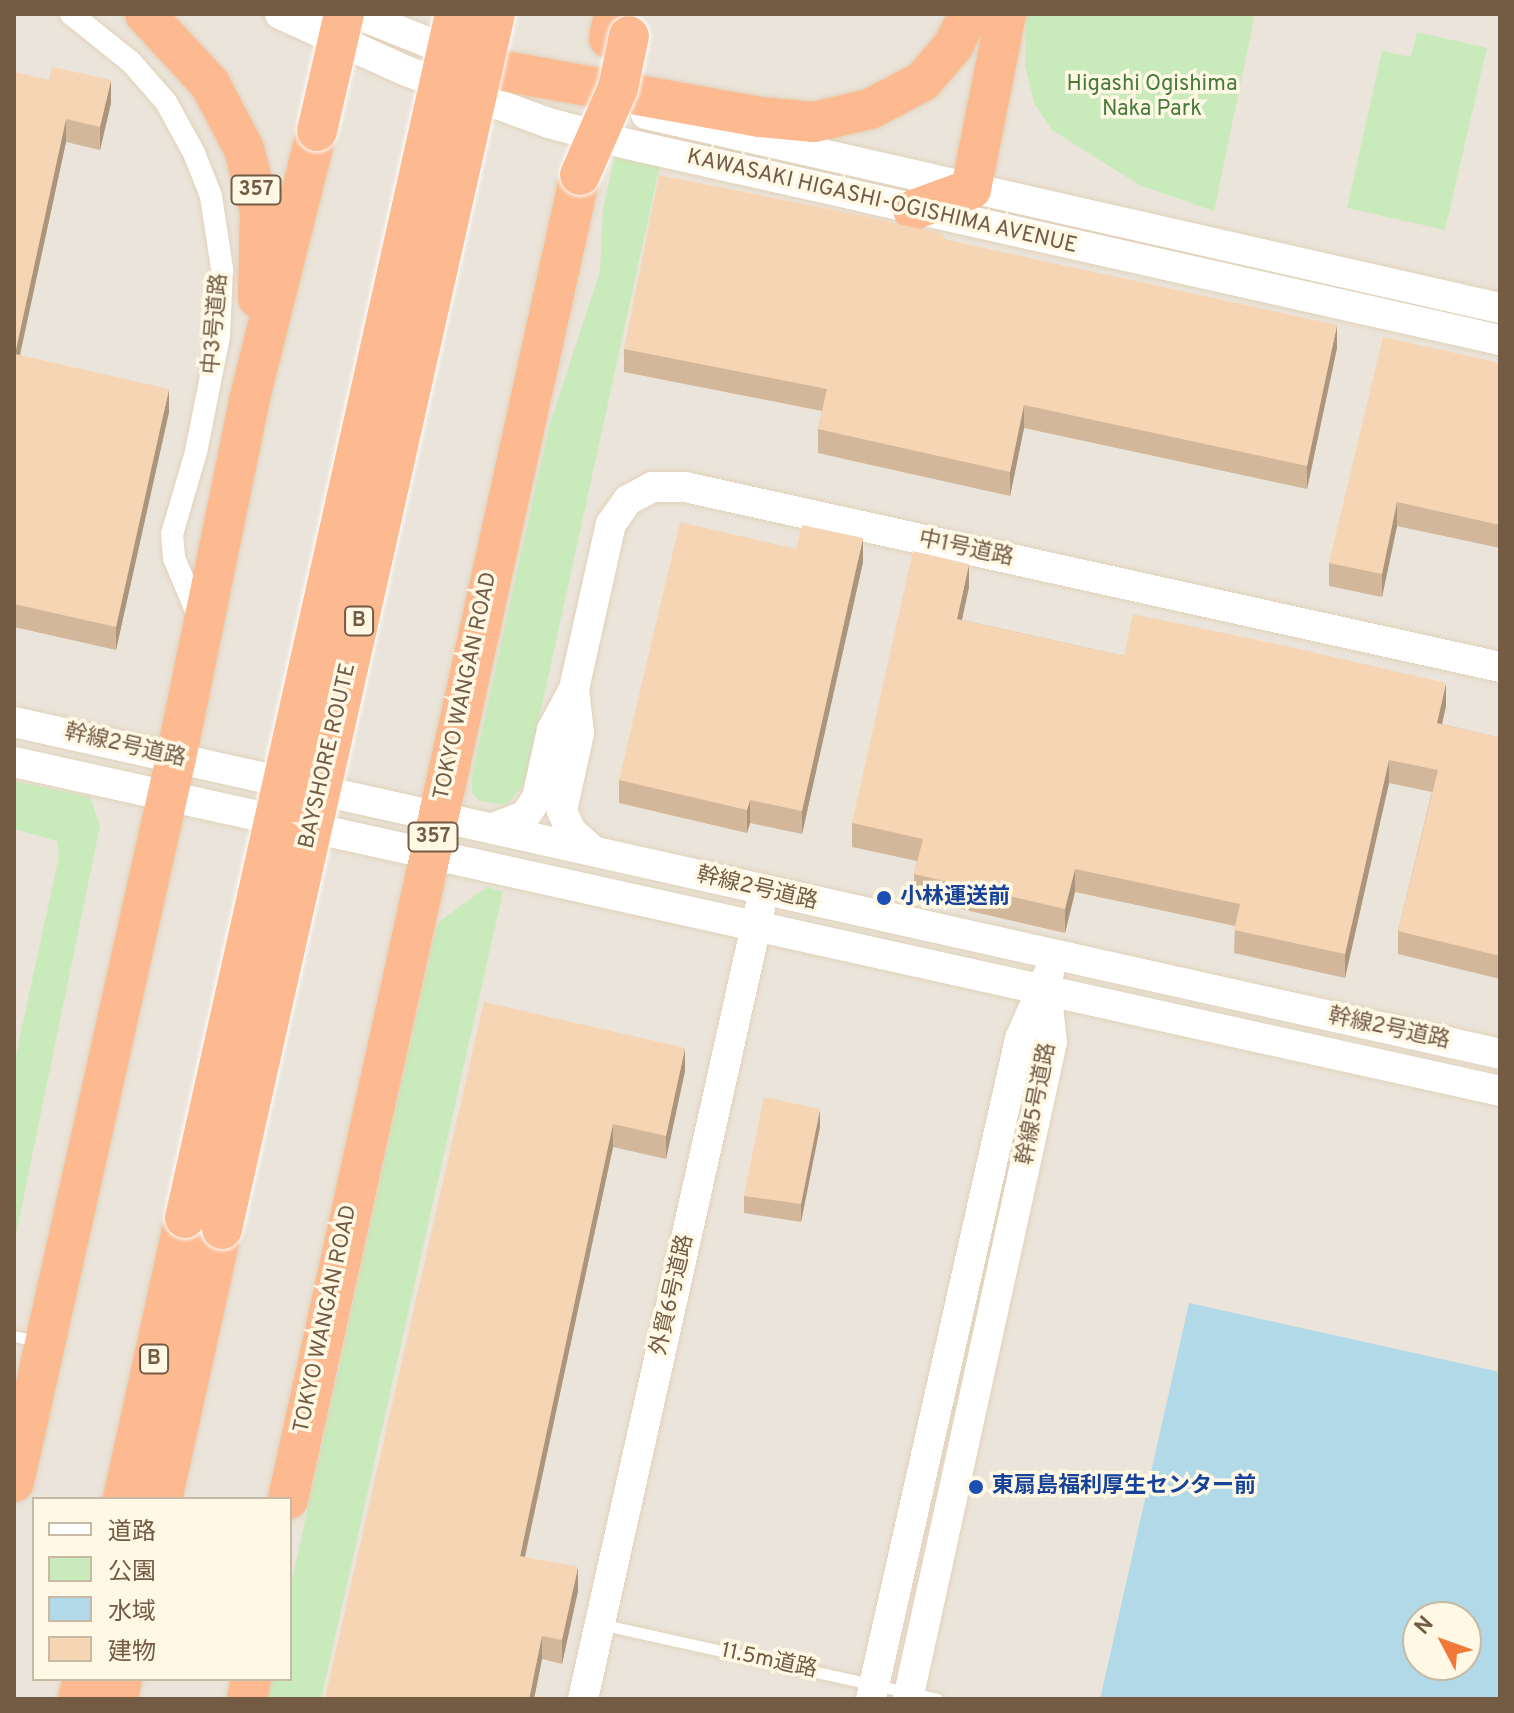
<!DOCTYPE html>
<meta charset="utf-8">
<style>
body{margin:0}
#map{position:relative;width:1514px;height:1713px;overflow:hidden;background:#fef5dd;font-family:Overpass,"Noto Sans JP",sans-serif}
div>[style]{position:absolute}
.industrial>*{inset:0;background:#ebe4da}
.green>*{inset:0;background:#c9ebbb}
.water>*{inset:0;background:#b1d9e7}
.roads{filter:drop-shadow(0 0 2px #e1d1b9) drop-shadow(0 0 2px #e1d1b9)}
.lane>*{height:11px;margin:-5.5px;padding:0 5.5px;transform-origin:5.5px;border-radius:5.5px;background:#fff}
.street>*{height:22px;margin:-11px;padding:0 11px;transform-origin:11px;border-radius:11px;background:#fff}
.secondary>*{height:30px;margin:-15px;padding:0 15px;transform-origin:15px;border-radius:15px;background:#fff}
.highway>*{height:40px;margin:-20px;padding:0 20px;transform-origin:20px;border-radius:20px;background:#fdb98f}
.bridges{filter:drop-shadow(0 0 2px #fff) drop-shadow(0 0 2px #fff)}
.highway-bridge>*{height:40px;margin:-20px;padding:0 20px;transform-origin:20px;border-radius:20px;background:#fdb98f}
.wall>*{inset:0;background:#d3b79a}
.shaded-wall>*{inset:0;background:#ac957d}
.building>*{inset:0;background:#f5d5b3}
.dots>*{width:22px;height:22px;translate:-50% -50%;box-sizing:border-box;border:4px solid #fff8e4;border-radius:50%}
span{translate:-50% -50%;white-space:nowrap;text-align:center;line-height:1.15;-webkit-text-stroke:7px #fff8e4;paint-order:stroke}
.shield-label span{padding:2px 6px;background:#fff8e4;border:2px solid;border-radius:6px;-webkit-text-stroke-width:0}
.shield-label{font-size:20px;color:#745b44;font-weight:700}
.park-label{font-size:22px;color:#477b3c}
.street-label{font-size:22px;color:#745b44}
.transit-label{font-size:22px;color:#164399;font-weight:700}
.left{translate:0 -50%;text-align:left}
.frame{position:absolute;inset:0;border:16px solid #745b44;pointer-events:none}
.legend{position:absolute;left:32px;top:1497px;width:260px;height:184px;box-sizing:border-box;background:#fff8e4;border:2px solid #c7b9a4;margin:0;padding:10px 14px;list-style:none;font-size:24px;color:#745b44}
.legend li{display:flex;align-items:center;gap:16px;height:40px}
.legend b{width:40px;border:2px solid #c7b9a4}
.north{position:absolute;left:1402px;top:1601px;width:80px;height:80px;box-sizing:border-box;background:#fff8e4;border:2px solid #c7b9a4;border-radius:50%;rotate:311deg;font-size:22px;font-weight:700;line-height:32px;text-align:center;color:#745b44}
.north::after{content:'';display:block;margin:auto;width:28px;height:36px;background:#f07839;clip-path:polygon(50% 0,100% 100%,50% 72%,0 100%)}
</style>
<div id="map">
<div class="industrial">
<div style="clip-path:polygon(evenodd,14px 14px,1500px 14px,1500px 1372px,1189px 1304px,1100px 1699px,14px 1699px,14px 14px,34px 1499px,290px 1499px,290px 1679px,34px 1679px,34px 1499px)"></div>
</div>
<div class="green">
<div style="clip-path:polygon(1026px 14px,1255px 14px,1214px 211px,1139px 185px,1052px 130px,1034px 103px,1025px 65px)"></div>
<div style="clip-path:polygon(1417px 32px,1487px 48px,1445px 230px,1347px 208px,1382px 51px,1411px 57px)"></div>
<div style="clip-path:polygon(615px 154px,660px 165px,525px 783px,507px 805px,479px 801px,472px 793px,472px 776px,549px 427px,600px 271px,603px 210px)"></div>
<div style="clip-path:polygon(14px 781px,90px 797px,100px 826px,14px 1244px,14px 1064px,59px 856px,57px 841px,14px 829px)"></div>
<div style="clip-path:polygon(487px 887px,503px 892px,321px 1699px,266px 1699px,270px 1679px,290px 1679px,290px 1589px,437px 923px)"></div>
</div>
<div class="water">
<div style="clip-path:polygon(evenodd,1189px 1303px,1500px 1372px,1500px 1699px,1100px 1699px,1189px 1303px,1418px 1617px,1466px 1617px,1466px 1665px,1418px 1665px,1418px 1617px)"></div>
</div>
<div class="roads">
<div class="lane">
<div style="left:14px;top:1336px;width:28px;rotate:13deg"></div>
<div style="left:600px;top:1624px;width:345px;rotate:12.5deg"></div>
</div>
<div class="street">
<div style="left:71px;top:14px;width:77px;rotate:38.7deg"></div>
<div style="left:131px;top:62px;width:53px;rotate:48.8deg"></div>
<div style="left:166px;top:102px;width:58px;rotate:61.2deg"></div>
<div style="left:194px;top:153px;width:46px;rotate:68.4deg"></div>
<div style="left:211px;top:196px;width:74px;rotate:81.4deg"></div>
<div style="left:222px;top:269px;width:67px;rotate:92.6deg"></div>
<div style="left:219px;top:336px;width:118px;rotate:101.2deg"></div>
<div style="left:196px;top:452px;width:85px;rotate:106.3deg"></div>
<div style="left:172px;top:534px;width:24px;rotate:85deg"></div>
<div style="left:174px;top:558px;width:67px;rotate:67.2deg"></div>
</div>
<div class="secondary">
<div style="left:280px;top:14px;width:138px;rotate:24.3deg"></div>
<div style="left:406px;top:71px;width:152px;rotate:20deg"></div>
<div style="left:549px;top:123px;width:77px;rotate:15.1deg"></div>
<div style="left:623px;top:143px;width:899px;rotate:12.66deg"></div>
<div style="left:357px;top:14px;width:118px;rotate:21.8deg"></div>
<div style="left:646px;top:114px;width:876px;rotate:12.8deg"></div>
<div style="left:574px;top:689px;width:44px;rotate:83.5deg"></div>
<div style="left:579px;top:733px;width:80px;rotate:102.3deg"></div>
<div style="left:562px;top:811px;width:22px;rotate:66deg"></div>
<div style="left:571px;top:831px;width:30px;rotate:42deg"></div>
<div style="left:14px;top:722px;width:1523px;rotate:12.59deg"></div>
<div style="left:14px;top:762px;width:1522px;rotate:12.48deg"></div>
<div style="left:493px;top:828px;width:34px;rotate:-21deg"></div>
<div style="left:525px;top:816px;width:22px;rotate:-56deg"></div>
<div style="left:537px;top:798px;width:70px;rotate:-77.6deg"></div>
<div style="left:552px;top:730px;width:47px;rotate:-61.8deg"></div>
<div style="left:574px;top:689px;width:169px;rotate:-77.4deg"></div>
<div style="left:611px;top:524px;width:29px;rotate:-55deg"></div>
<div style="left:628px;top:500px;width:27px;rotate:-28deg"></div>
<div style="left:652px;top:487px;width:33px"></div>
<div style="left:685px;top:487px;width:835px;rotate:12.45deg"></div>
<div style="left:583px;top:1699px;width:811px;rotate:-77.39deg"></div>
<div style="left:871px;top:1699px;width:677px;rotate:-77.28deg"></div>
<div style="left:1020px;top:1039px;width:72px;rotate:-66.3deg"></div>
<div style="left:908px;top:1699px;width:673px;rotate:-77.64deg"></div>
<div style="left:1052px;top:1042px;width:53px;rotate:-96.5deg"></div>
</div>
<div class="highway">
<div style="left:145px;top:14px;width:96px;rotate:47.1deg"></div>
<div style="left:210px;top:84px;width:73px;rotate:62.4deg"></div>
<div style="left:244px;top:149px;width:64px;rotate:75.5deg"></div>
<div style="left:260px;top:211px;width:87px;rotate:91.3deg"></div>
<div style="left:609px;top:38px;width:25px;rotate:-78deg"></div>
<div style="left:504px;top:71px;width:260px;rotate:10.2deg"></div>
<div style="left:760px;top:117px;width:54px;rotate:5.3deg"></div>
<div style="left:814px;top:122px;width:57px;rotate:-13.1deg"></div>
<div style="left:870px;top:109px;width:60px;rotate:-27.8deg"></div>
<div style="left:923px;top:81px;width:46px;rotate:-49.4deg"></div>
<div style="left:953px;top:46px;width:36px;rotate:-63deg"></div>
<div style="left:913px;top:210px;width:62px;rotate:-19.9deg"></div>
<div style="left:971px;top:189px;width:178px;rotate:-78.7deg"></div>
<div style="left:14px;top:1482px;width:742px;rotate:-77.39deg"></div>
<div style="left:176px;top:758px;width:364px;rotate:-78.4deg"></div>
<div style="left:249px;top:401px;width:278px;rotate:-75.9deg"></div>
<div style="left:123px;top:1499px;width:288px;rotate:-77.6deg"></div>
<div style="left:162px;top:1499px;width:277px;rotate:-77.5deg"></div>
<div style="left:288px;top:1499px;width:1356px;rotate:-77.56deg"></div>
<div style="left:78px;top:1699px;width:21px;rotate:-76deg"></div>
<div style="left:118px;top:1699px;width:20px;rotate:-79deg"></div>
<div style="left:247px;top:1699px;width:20px;rotate:-79deg"></div>
</div>
</div>
<div class="bridges">
<div class="highway-bridge">
<div style="left:317px;top:131px;width:120px;rotate:-77deg"></div>
<div style="left:580px;top:175px;width:95px;rotate:-66.4deg"></div>
<div style="left:618px;top:88px;width:53px;rotate:-78.1deg"></div>
<div style="left:185px;top:1218px;width:1234px;rotate:-77.36deg"></div>
<div style="left:222px;top:1229px;width:1245px;rotate:-77.34deg"></div>
</div>
</div>
<div class="wall">
<div style="clip-path:polygon(14px 72px,111px 103px,100px 150px,66px 142px,20px 355px,169px 412px,116px 650px,14px 627px)"></div>
<div style="clip-path:polygon(944px 239px,1337px 348px,1307px 489px,1024px 428px,1010px 496px,818px 453px,818px 429px,822px 411px,624px 372px,624px 349px)"></div>
<div style="clip-path:polygon(1500px 363px,1500px 548px,1397px 526px,1382px 597px,1329px 586px,1329px 563px)"></div>
<div style="clip-path:polygon(796px 549px,863px 562px,802px 834px,750px 823px,747px 833px,619px 803px,619px 780px)"></div>
<div style="clip-path:polygon(969px 587px,962px 620px,1124px 656px,1446px 706px,1442px 724px,1500px 738px,1500px 979px,1398px 954px,1398px 931px,1432px 792px,1389px 783px,1345px 978px,1234px 953px,1235px 926px,1075px 892px,1065px 933px,914px 898px,914px 874px,917px 861px,852px 847px,852px 823px)"></div>
<div style="clip-path:polygon(484px 1002px,685px 1071px,666px 1159px,613px 1147px,525px 1557px,578px 1591px,562px 1664px,542px 1659px,534px 1699px)"></div>
<div style="clip-path:polygon(820px 1127px,801px 1222px,744px 1213px,744px 1196px)"></div>
</div>
<div class="shaded-wall">
<div style="clip-path:polygon(111px 80px,111px 103px,100px 150px,100px 127px)"></div>
<div style="clip-path:polygon(66px 119px,66px 142px,15px 377px,15px 354px)"></div>
<div style="clip-path:polygon(1337px 325px,1337px 348px,1307px 489px,1307px 466px)"></div>
<div style="clip-path:polygon(169px 389px,169px 412px,116px 650px,116px 627px)"></div>
<div style="clip-path:polygon(1024px 405px,1024px 428px,1010px 496px,1010px 472px)"></div>
<div style="clip-path:polygon(1397px 502px,1397px 526px,1382px 597px,1382px 574px)"></div>
<div style="clip-path:polygon(863px 538px,863px 562px,802px 834px,802px 811px)"></div>
<div style="clip-path:polygon(969px 564px,969px 587px,957px 642px,957px 619px)"></div>
<div style="clip-path:polygon(1446px 683px,1446px 706px,1437px 746px,1437px 723px)"></div>
<div style="clip-path:polygon(1389px 760px,1389px 783px,1345px 978px,1345px 954px)"></div>
<div style="clip-path:polygon(750px 800px,750px 823px,747px 833px,747px 810px)"></div>
<div style="clip-path:polygon(1075px 869px,1075px 892px,1065px 933px,1065px 909px)"></div>
<div style="clip-path:polygon(685px 1048px,685px 1071px,666px 1159px,666px 1136px)"></div>
<div style="clip-path:polygon(820px 1109px,820px 1127px,801px 1222px,801px 1204px)"></div>
<div style="clip-path:polygon(613px 1124px,613px 1147px,520px 1579px,520px 1556px)"></div>
<div style="clip-path:polygon(578px 1567px,578px 1591px,562px 1664px,562px 1640px)"></div>
<div style="clip-path:polygon(542px 1636px,542px 1659px,534px 1699px,529px 1699px)"></div>
</div>
<div class="building">
<div style="clip-path:polygon(52px 67px,111px 80px,100px 127px,66px 119px,15px 354px,169px 389px,116px 627px,14px 604px,14px 72px,49px 80px)"></div>
<div style="clip-path:polygon(659px 175px,849px 213px,944px 234px,943px 239px,1337px 325px,1307px 466px,1024px 405px,1010px 472px,818px 429px,827px 389px,624px 349px)"></div>
<div style="clip-path:polygon(1383px 337px,1500px 363px,1500px 525px,1397px 502px,1382px 574px,1329px 563px)"></div>
<div style="clip-path:polygon(680px 522px,796px 549px,802px 525px,863px 538px,802px 811px,750px 800px,747px 810px,619px 780px)"></div>
<div style="clip-path:polygon(913px 551px,969px 564px,957px 619px,1124px 656px,1133px 614px,1290px 647px,1446px 683px,1437px 723px,1500px 738px,1500px 956px,1398px 931px,1438px 770px,1389px 760px,1345px 954px,1234px 930px,1240px 904px,1075px 869px,1065px 909px,914px 874px,923px 839px,852px 823px)"></div>
<div style="clip-path:polygon(484px 1002px,685px 1048px,666px 1136px,613px 1124px,520px 1556px,578px 1567px,562px 1640px,542px 1636px,529px 1699px,325px 1699px)"></div>
<div style="clip-path:polygon(764px 1097px,820px 1109px,801px 1204px,744px 1196px)"></div>
</div>
<div class="dots">
<div style="left:884px;top:898px;background:#1a4fb4"></div>
<div style="left:976px;top:1487px;background:#1a4fb4"></div>
</div>
<div class="shield-label">
<span style="left:256px;top:190px">357</span>
<span style="left:359px;top:621px">B</span>
<span style="left:433px;top:837px">357</span>
<span style="left:154px;top:1359px">B</span>
</div>
<div class="park-label">
<span style="left:1152px;top:97px">Higashi Ogishima<br>Naka Park</span>
</div>
<div class="street-label">
<span style="left:882px;top:202px;rotate:13deg">KAWASAKI HIGASHI-OGISHIMA AVENUE</span>
<span style="left:216px;top:324px;rotate:-85deg">中3号道路</span>
<span style="left:966px;top:549px;rotate:12deg">中1号道路</span>
<span style="left:466px;top:686px;rotate:-78deg">TOKYO WANGAN ROAD</span>
<span style="left:125px;top:746px;rotate:13deg">幹線2号道路</span>
<span style="left:328px;top:756px;rotate:-77deg">BAYSHORE ROUTE</span>
<span style="left:757px;top:889px;rotate:13deg">幹線2号道路</span>
<span style="left:1389px;top:1029px;rotate:12deg">幹線2号道路</span>
<span style="left:1037px;top:1104px;rotate:-79deg">幹線5号道路</span>
<span style="left:673px;top:1295px;rotate:-77deg">外貿6号道路</span>
<span style="left:326px;top:1319px;rotate:-78deg">TOKYO WANGAN ROAD</span>
<span style="left:769px;top:1661px;rotate:12deg">11.5m道路</span>
</div>
<div class="transit-label">
<span class="left" style="left:900px;top:898px">小林運送前</span>
<span class="left" style="left:992px;top:1487px">東扇島福利厚生センター前</span>
</div>
<div class="frame"></div>
<ul class="legend">
<li><b style="height:10px;background:#fff"></b>道路</li>
<li><b style="height:22px;background:#c9ebbb"></b>公園</li>
<li><b style="height:22px;background:#b1d9e7"></b>水域</li>
<li><b style="height:22px;background:#f5d5b3"></b>建物</li>
</ul>
<div class="north">N</div>
</div>
